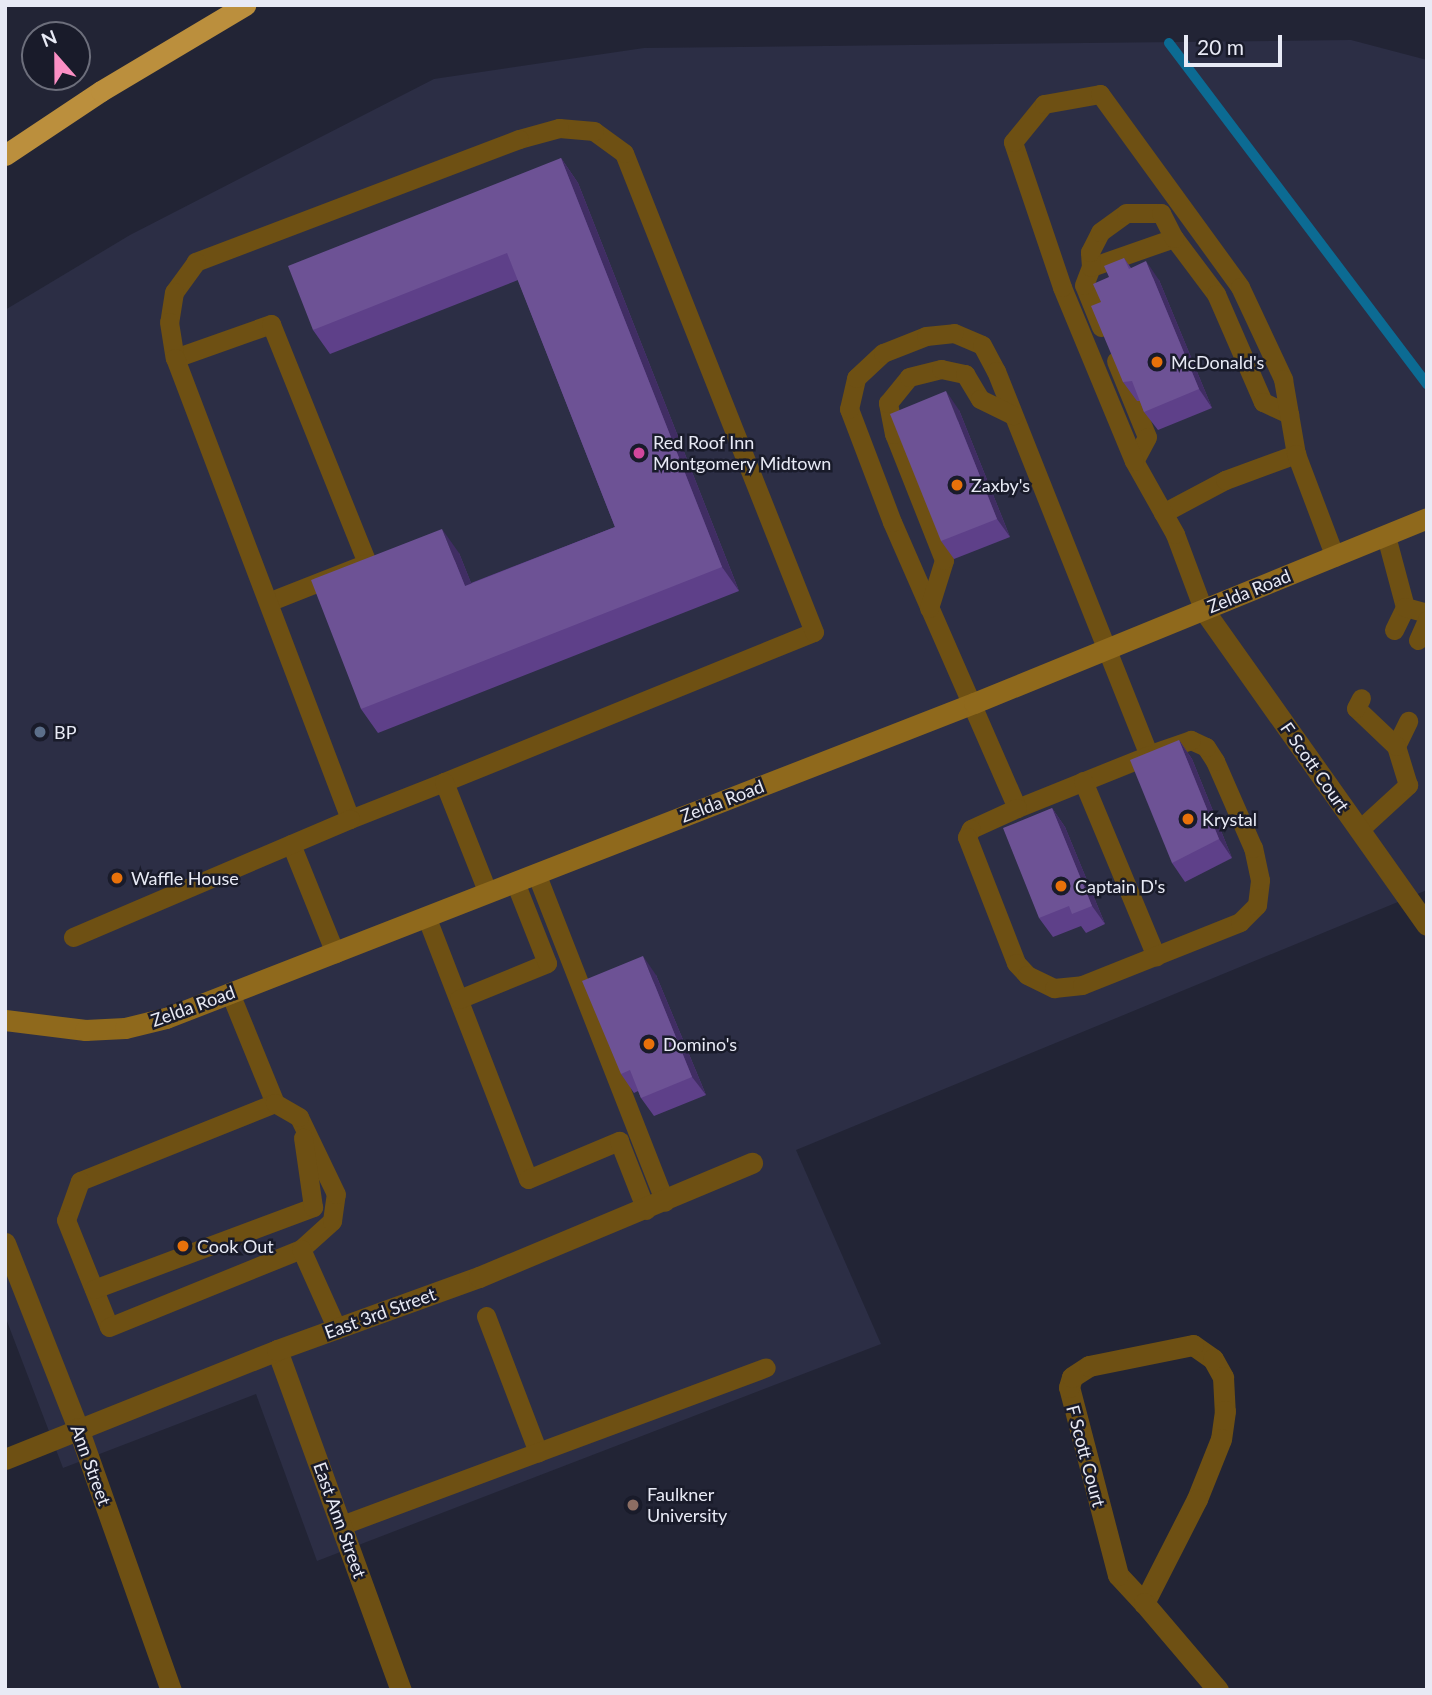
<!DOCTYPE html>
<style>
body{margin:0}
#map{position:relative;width:1432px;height:1695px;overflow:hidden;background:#222435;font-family:Lato,sans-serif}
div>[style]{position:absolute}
.built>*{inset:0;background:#2c2e45}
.stream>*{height:10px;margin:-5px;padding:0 5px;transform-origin:5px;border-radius:5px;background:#0c6b93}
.service>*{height:19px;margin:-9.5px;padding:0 9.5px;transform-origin:9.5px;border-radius:9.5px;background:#6e5013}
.minor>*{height:21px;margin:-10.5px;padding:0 10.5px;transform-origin:10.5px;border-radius:10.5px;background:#6e5013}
.secondary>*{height:21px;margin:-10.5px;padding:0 10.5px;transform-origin:10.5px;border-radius:10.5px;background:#8f691c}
.motorway>*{height:21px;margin:-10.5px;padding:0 10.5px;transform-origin:10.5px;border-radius:10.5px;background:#bb8f3d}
.wall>*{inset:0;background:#5e4089}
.shaded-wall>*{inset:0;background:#402d63}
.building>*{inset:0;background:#6d5295}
.dots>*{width:19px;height:19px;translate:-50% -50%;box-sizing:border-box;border:4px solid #191b2a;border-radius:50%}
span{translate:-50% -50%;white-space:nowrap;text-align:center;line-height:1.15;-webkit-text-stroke:5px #191b2a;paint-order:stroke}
.poi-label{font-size:18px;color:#e8eaf5}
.left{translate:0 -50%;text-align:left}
.street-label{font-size:18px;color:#e8eaf5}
.frame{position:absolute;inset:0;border:7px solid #e8eaf5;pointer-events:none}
.north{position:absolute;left:21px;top:21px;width:70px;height:70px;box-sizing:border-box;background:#191b2a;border:2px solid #6c6e7b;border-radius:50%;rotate:339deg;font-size:19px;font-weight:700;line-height:28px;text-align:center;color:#e8eaf5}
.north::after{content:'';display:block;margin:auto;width:24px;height:32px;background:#fb8fc4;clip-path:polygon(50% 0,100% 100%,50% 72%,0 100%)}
.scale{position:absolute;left:1184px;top:35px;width:98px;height:32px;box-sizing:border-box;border:4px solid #e8eaf5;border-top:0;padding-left:9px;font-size:21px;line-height:24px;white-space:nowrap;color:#e8eaf5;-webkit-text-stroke:5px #191b2a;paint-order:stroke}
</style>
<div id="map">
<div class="built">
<div style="clip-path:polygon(1351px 40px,1427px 60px,1427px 890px,796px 1150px,881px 1344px,317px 1561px,256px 1394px,63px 1468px,5px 1316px,5px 310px,130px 235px,434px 79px,644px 48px)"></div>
</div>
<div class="stream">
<div style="left:1169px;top:43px;width:428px;rotate:52.9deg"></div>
</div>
<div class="service">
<div style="left:1091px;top:267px;width:88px;rotate:-19.3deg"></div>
<div style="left:1174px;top:238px;width:70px;rotate:53.1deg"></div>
<div style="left:1216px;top:294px;width:118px;rotate:66.5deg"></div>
<div style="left:1263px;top:402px;width:29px;rotate:25deg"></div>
<div style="left:1101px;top:327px;width:45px;rotate:-112deg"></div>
<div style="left:1084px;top:285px;width:19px;rotate:-69deg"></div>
<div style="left:1091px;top:267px;width:15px;rotate:-94deg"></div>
<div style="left:1090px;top:252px;width:22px;rotate:-63deg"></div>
<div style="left:1100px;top:232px;width:32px;rotate:-36deg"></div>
<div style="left:1126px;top:213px;width:35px"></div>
<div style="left:1161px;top:213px;width:28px;rotate:63deg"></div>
<div style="left:954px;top:333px;width:30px;rotate:23deg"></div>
<div style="left:982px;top:345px;width:30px;rotate:62deg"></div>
<div style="left:996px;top:371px;width:413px;rotate:68.3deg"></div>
<div style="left:1149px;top:755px;width:142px;rotate:158.1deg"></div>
<div style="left:1017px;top:808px;width:312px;rotate:-113.6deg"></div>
<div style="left:892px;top:522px;width:121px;rotate:-110.8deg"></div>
<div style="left:849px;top:409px;width:32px;rotate:-77deg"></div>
<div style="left:856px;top:378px;width:37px;rotate:-43deg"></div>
<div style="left:883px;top:353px;width:46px;rotate:-21.6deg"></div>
<div style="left:926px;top:336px;width:28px;rotate:-6deg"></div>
<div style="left:175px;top:358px;width:102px;rotate:-19.5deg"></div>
<div style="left:271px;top:324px;width:258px;rotate:68.1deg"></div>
<div style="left:367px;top:563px;width:106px;rotate:158.5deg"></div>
<div style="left:1116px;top:361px;width:82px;rotate:67.8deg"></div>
<div style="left:1147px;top:437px;width:27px;rotate:118deg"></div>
<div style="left:1163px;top:513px;width:70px;rotate:-28deg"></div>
<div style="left:1225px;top:480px;width:76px;rotate:-20.1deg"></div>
<div style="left:1386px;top:536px;width:73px;rotate:75deg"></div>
<div style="left:929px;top:608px;width:50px;rotate:-72.6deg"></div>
<div style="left:944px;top:560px;width:136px;rotate:-111.6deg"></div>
<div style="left:894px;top:434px;width:32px;rotate:-101deg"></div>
<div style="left:888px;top:403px;width:33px;rotate:-51deg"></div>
<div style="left:909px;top:377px;width:33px;rotate:-14deg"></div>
<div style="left:941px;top:369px;width:25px;rotate:12deg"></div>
<div style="left:965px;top:374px;width:29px;rotate:59deg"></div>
<div style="left:980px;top:399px;width:37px;rotate:26deg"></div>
<div style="left:1203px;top:609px;width:80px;rotate:-110.5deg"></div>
<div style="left:1175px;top:534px;width:84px;rotate:-119.3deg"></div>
<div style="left:1134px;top:461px;width:188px;rotate:-112.5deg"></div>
<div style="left:1062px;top:287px;width:153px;rotate:-108.7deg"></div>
<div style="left:1013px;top:142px;width:49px;rotate:-50.8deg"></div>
<div style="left:1044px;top:104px;width:57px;rotate:-10.1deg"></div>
<div style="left:1100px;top:94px;width:238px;rotate:54deg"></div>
<div style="left:1240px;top:287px;width:102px;rotate:64.9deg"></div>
<div style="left:1283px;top:379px;width:76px;rotate:80.2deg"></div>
<div style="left:1296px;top:454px;width:110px;rotate:69.3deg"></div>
<div style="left:1394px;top:630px;width:25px;rotate:-64deg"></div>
<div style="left:1405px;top:607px;width:23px;rotate:15deg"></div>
<div style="left:1418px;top:640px;width:22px;rotate:-66deg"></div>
<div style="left:1396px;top:746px;width:28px;rotate:-64deg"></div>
<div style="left:1083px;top:781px;width:190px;rotate:67.4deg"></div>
<div style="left:444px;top:782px;width:399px;rotate:-22.1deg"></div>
<div style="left:814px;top:632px;width:515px;rotate:-111.64deg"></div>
<div style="left:624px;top:153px;width:37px;rotate:-144deg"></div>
<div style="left:594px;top:131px;width:35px;rotate:-175deg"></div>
<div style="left:559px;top:128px;width:41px;rotate:164.6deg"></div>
<div style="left:519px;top:139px;width:346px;rotate:159.2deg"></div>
<div style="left:196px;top:262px;width:37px;rotate:126deg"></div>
<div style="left:174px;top:292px;width:30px;rotate:99deg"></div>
<div style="left:169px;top:322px;width:36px;rotate:81deg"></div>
<div style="left:175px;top:358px;width:493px;rotate:69.2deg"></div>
<div style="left:350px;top:819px;width:101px;rotate:-21.5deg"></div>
<div style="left:444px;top:782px;width:119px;rotate:68.4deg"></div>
<div style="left:1017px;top:808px;width:51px;rotate:155.5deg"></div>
<div style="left:971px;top:829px;width:9px;rotate:117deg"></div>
<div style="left:967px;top:837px;width:135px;rotate:68.7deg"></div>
<div style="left:1016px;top:963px;width:16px;rotate:47deg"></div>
<div style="left:1027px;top:975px;width:30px;rotate:26deg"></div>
<div style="left:1054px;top:988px;width:28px;rotate:-6deg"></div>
<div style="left:1082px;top:985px;width:170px;rotate:-21.7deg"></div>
<div style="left:1240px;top:922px;width:24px;rotate:-45deg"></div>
<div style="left:1257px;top:905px;width:25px;rotate:-83deg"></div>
<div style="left:1260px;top:880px;width:33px;rotate:-102deg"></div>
<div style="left:1253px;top:848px;width:95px;rotate:-113.6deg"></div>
<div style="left:1215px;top:761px;width:17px;rotate:-123deg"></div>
<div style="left:1206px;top:747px;width:17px;rotate:-155deg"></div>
<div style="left:1191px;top:740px;width:36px;rotate:161deg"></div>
<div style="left:1359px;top:830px;width:67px;rotate:-42.6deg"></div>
<div style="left:1408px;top:785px;width:41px;rotate:-107.1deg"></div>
<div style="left:1396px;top:746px;width:55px;rotate:-136.5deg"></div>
<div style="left:1356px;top:708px;width:11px;rotate:-63deg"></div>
<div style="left:291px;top:844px;width:118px;rotate:68deg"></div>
<div style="left:536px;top:873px;width:353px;rotate:68.6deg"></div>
<div style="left:426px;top:916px;width:282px;rotate:68.8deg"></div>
<div style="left:528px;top:1179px;width:99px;rotate:-22.7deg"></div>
<div style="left:619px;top:1141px;width:74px;rotate:68.6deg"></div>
<div style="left:73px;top:937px;width:301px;rotate:-23.1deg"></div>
<div style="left:230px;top:993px;width:119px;rotate:67.8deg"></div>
<div style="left:275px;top:1103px;width:210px;rotate:158.2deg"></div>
<div style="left:80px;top:1181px;width:41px;rotate:109.7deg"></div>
<div style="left:66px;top:1220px;width:115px;rotate:68.1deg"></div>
<div style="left:109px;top:1327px;width:207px;rotate:-22.1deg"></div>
<div style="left:301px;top:1249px;width:42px;rotate:-42.1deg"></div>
<div style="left:332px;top:1221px;width:27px;rotate:-82deg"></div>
<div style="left:336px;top:1194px;width:85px;rotate:-115.7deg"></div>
<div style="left:299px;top:1117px;width:28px;rotate:-150deg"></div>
<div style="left:459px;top:999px;width:95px;rotate:-22.2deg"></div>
<div style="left:547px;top:963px;width:87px;rotate:-111.6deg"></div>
<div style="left:301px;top:1249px;width:88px;rotate:65.8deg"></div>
<div style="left:94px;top:1289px;width:234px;rotate:-20.5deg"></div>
<div style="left:313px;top:1207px;width:70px;rotate:-98.2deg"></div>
<div style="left:486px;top:1316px;width:146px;rotate:69.1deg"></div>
<div style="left:342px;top:1525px;width:452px;rotate:-20.4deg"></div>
</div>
<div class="minor">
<div style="left:1203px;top:609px;width:387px;rotate:54.7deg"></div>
<div style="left:5px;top:1243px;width:199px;rotate:68.5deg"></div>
<div style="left:78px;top:1428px;width:278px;rotate:70.5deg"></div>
<div style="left:1193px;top:1345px;width:24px;rotate:35deg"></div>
<div style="left:1213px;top:1359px;width:21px;rotate:61deg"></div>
<div style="left:1223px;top:1377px;width:34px;rotate:87deg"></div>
<div style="left:1225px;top:1411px;width:28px;rotate:98deg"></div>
<div style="left:1221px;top:1439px;width:65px;rotate:111.8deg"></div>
<div style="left:1197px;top:1499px;width:117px;rotate:117deg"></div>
<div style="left:1144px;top:1603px;width:38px;rotate:-133deg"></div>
<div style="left:1118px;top:1575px;width:194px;rotate:-104.6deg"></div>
<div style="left:1069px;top:1387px;width:10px;rotate:-73deg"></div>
<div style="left:1072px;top:1377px;width:20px;rotate:-33deg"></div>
<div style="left:1089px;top:1366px;width:106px;rotate:-11.4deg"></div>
<div style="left:277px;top:1350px;width:362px;rotate:70deg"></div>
<div style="left:5px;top:1459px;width:293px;rotate:-21.8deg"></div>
<div style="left:277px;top:1350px;width:215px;rotate:-19.9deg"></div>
<div style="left:479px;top:1277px;width:296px;rotate:-22.7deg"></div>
<div style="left:1144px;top:1603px;width:114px;rotate:49.6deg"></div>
</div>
<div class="secondary">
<div style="left:5px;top:1020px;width:81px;rotate:7.1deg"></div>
<div style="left:85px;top:1030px;width:40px;rotate:-2.9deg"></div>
<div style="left:125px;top:1028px;width:42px;rotate:-13.7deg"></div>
<div style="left:166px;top:1018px;width:867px;rotate:-21.3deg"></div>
<div style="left:974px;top:703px;width:489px;rotate:-22.2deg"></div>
</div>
<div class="motorway">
<div style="left:5px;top:155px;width:115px;rotate:-33.7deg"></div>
<div style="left:101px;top:91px;width:168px;rotate:-30.8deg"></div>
</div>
<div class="wall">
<div style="clip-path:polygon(561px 158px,578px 183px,739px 591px,378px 733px,361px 709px,459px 553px,471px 583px,615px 527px,518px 280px,330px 354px,313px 330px)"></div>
<div style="clip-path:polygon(1124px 258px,1131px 268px,1159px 280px,1212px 408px,1158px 430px,1144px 412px,1140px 401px,1137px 401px,1123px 382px,1101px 302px,1109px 277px)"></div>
<div style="clip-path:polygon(959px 410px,1010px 537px,954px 559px,941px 541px)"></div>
<div style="clip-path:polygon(1179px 740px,1192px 759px,1232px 858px,1185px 882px,1172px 863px)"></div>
<div style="clip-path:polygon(1052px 808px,1065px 827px,1105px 924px,1086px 933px,1081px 926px,1053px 937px,1039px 918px)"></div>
<div style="clip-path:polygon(656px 975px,706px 1095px,654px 1116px,641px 1098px,638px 1091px,634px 1093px,621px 1074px)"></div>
</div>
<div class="shaded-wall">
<div style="clip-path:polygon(561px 158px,578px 183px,739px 591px,722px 567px)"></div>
<div style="clip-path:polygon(1146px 261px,1159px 280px,1212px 408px,1199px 389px)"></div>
<div style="clip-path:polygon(946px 391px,959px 410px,1010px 537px,997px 519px)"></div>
<div style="clip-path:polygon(442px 529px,459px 553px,482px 610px,465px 586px)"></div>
<div style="clip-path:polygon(1179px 740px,1192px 759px,1232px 858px,1219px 839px)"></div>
<div style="clip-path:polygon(1052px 808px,1065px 827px,1105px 924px,1092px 906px)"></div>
<div style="clip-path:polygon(643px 956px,656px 975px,706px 1095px,692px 1077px)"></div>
</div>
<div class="building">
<div style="clip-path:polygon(561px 158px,722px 567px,361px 709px,311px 580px,442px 529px,465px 586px,615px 527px,507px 253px,313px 330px,288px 266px)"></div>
<div style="clip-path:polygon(1124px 258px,1129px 269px,1146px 261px,1199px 389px,1144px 412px,1132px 381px,1123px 382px,1091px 306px,1101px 302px,1093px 284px,1109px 277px,1104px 266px)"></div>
<div style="clip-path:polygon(946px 391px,997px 519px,941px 541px,890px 414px)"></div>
<div style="clip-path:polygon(1179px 740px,1219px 839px,1172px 863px,1130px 760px)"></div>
<div style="clip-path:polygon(1052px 808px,1092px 906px,1072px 914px,1069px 906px,1039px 918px,1003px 828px)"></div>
<div style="clip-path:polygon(643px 956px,692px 1077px,641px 1098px,630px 1070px,621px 1074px,582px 981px)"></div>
</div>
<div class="dots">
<div style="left:1157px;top:362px;background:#e8710a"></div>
<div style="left:639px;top:453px;background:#d1479c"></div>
<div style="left:957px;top:485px;background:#e8710a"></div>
<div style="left:40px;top:732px;background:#5c6f8a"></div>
<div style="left:1188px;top:819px;background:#e8710a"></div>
<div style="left:117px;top:878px;background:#e8710a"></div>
<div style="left:1061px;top:886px;background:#e8710a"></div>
<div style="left:649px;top:1044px;background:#e8710a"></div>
<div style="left:183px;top:1246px;background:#e8710a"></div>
<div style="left:633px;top:1505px;background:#8d6e63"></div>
</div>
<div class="poi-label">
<span class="left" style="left:1171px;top:362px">McDonald's</span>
<span class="left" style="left:653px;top:453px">Red Roof Inn<br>Montgomery Midtown</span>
<span class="left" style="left:971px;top:485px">Zaxby's</span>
<span class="left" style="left:54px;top:732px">BP</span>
<span class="left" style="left:1202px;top:819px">Krystal</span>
<span class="left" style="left:131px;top:878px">Waffle House</span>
<span class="left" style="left:1075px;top:886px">Captain D's</span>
<span class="left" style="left:663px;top:1044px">Domino's</span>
<span class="left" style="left:197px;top:1246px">Cook Out</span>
<span class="left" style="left:647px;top:1505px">Faulkner<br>University</span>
</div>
<div class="street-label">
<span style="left:1249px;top:591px;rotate:-22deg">Zelda Road</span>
<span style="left:1315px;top:767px;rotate:55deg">F Scott Court</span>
<span style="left:722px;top:801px;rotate:-21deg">Zelda Road</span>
<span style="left:193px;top:1006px;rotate:-20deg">Zelda Road</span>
<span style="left:380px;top:1313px;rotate:-20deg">East 3rd Street</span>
<span style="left:1086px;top:1456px;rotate:75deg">F Scott Court</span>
<span style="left:91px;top:1465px;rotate:70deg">Ann Street</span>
<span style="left:340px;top:1520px;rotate:70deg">East Ann Street</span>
</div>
<div class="frame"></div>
<div class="north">N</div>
<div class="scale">20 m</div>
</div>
